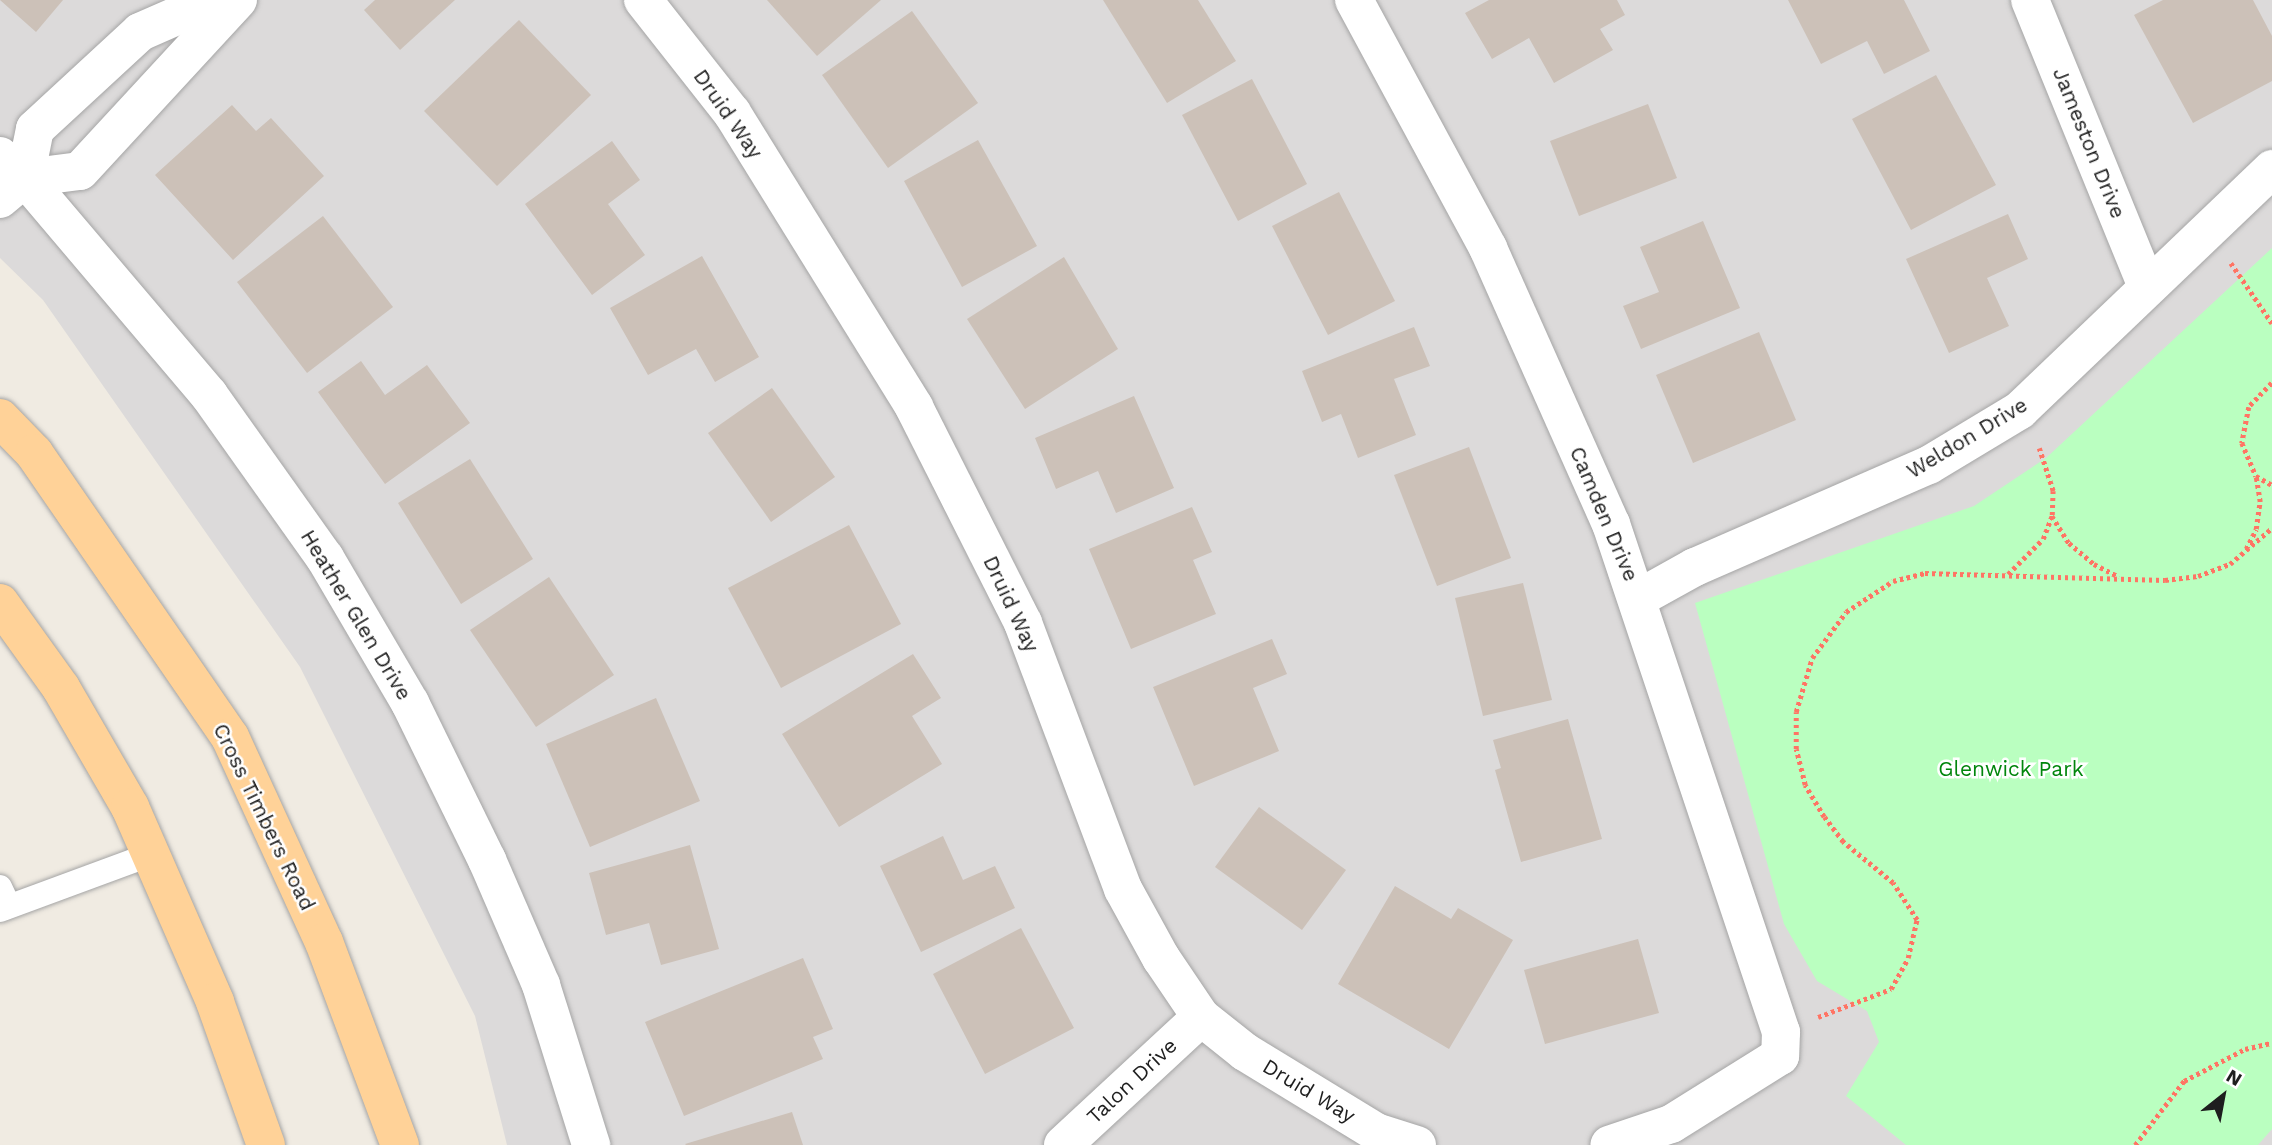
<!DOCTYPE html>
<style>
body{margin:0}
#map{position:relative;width:2272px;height:1145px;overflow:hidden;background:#f0ebe2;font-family:"Work Sans",sans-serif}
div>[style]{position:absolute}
.residential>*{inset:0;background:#dcdada}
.park>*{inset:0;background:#baffc0}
.building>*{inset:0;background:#ccc1b8}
.path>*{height:4.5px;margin-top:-2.25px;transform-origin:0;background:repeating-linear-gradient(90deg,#ff7464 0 3.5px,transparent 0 7px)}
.roads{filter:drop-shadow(0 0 2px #a5a5a5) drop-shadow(0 0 2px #a5a5a5)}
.service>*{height:24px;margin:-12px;padding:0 12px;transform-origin:12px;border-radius:12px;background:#fff}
.minor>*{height:38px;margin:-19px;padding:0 19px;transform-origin:19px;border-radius:19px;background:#fff}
.primary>*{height:38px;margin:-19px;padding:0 19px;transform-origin:19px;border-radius:19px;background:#ffd298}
span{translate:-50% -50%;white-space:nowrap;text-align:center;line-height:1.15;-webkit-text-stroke:5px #fff;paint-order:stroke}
.street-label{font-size:21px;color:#1e1e1e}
.park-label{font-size:21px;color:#01860c}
.north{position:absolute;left:2188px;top:1061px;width:70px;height:70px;-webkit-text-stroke:5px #fff;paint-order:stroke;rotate:31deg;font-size:19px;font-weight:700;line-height:28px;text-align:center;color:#1e1e1e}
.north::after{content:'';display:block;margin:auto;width:24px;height:32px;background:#1e1e1e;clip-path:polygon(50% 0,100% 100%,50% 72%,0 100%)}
</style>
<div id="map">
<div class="residential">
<div style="clip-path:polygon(0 0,2272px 0,2272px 1145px,507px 1145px,475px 1016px,300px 667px,43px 300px,0 258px)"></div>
</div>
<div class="park">
<div style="clip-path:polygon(2272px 248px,2272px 1129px,2258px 1145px,1906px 1145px,1846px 1096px,1879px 1042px,1867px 1011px,1817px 981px,1784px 924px,1695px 603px,1974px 506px,2046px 458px)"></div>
</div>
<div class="building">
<div style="clip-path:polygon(0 0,63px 0,36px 32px)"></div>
<div style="clip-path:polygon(375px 0,455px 0,400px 50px,364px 10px)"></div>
<div style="clip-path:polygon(767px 0,881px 0,817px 56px)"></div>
<div style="clip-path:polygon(1103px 0,1198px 0,1236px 61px,1167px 103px)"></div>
<div style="clip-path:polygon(1489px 0,1617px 0,1625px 15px,1600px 29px,1613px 50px,1554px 83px,1529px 38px,1492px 59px,1465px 13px)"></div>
<div style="clip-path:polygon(1788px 0,1904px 0,1930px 51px,1884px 74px,1867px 41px,1821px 64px)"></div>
<div style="clip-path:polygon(2163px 0,2253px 0,2272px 36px,2272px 81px,2193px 123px,2134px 15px)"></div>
<div style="clip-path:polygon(912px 11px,978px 103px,888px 168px,822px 75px)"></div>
<div style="clip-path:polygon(519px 20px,591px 95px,497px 186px,424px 111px)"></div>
<div style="clip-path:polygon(1936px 75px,1996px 185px,1911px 230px,1852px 119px)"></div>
<div style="clip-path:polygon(1252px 79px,1307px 184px,1238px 221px,1182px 115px)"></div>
<div style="clip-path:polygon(1648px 104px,1677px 178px,1579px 216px,1550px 141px)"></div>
<div style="clip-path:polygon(232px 105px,256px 131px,271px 118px,324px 176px,233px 260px,155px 175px)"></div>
<div style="clip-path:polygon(978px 140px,1037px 246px,962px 287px,904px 181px)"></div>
<div style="clip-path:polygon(612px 141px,640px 180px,608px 204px,645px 255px,592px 295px,525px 204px)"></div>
<div style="clip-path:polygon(1339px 192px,1395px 301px,1328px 335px,1272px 226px)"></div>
<div style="clip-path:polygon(2008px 214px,2028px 259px,1987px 278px,2009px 326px,1949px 353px,1906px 259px)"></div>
<div style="clip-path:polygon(323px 216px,393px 307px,307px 373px,237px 282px)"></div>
<div style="clip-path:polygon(1703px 221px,1740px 308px,1641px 349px,1623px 306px,1659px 292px,1640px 247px)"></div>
<div style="clip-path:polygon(702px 256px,759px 357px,715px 382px,696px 349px,648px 375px,610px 308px)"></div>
<div style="clip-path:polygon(1064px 257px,1118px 349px,1025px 409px,967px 319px)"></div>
<div style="clip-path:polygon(1414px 327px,1430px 366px,1394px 379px,1416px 435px,1358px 458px,1341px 414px,1322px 422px,1302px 371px)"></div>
<div style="clip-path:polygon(1759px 332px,1796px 420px,1693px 463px,1656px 375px)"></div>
<div style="clip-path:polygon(361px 361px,385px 395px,427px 365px,470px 423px,385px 484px,318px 392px)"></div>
<div style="clip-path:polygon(772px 388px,835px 477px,771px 522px,708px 433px)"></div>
<div style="clip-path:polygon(1134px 396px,1174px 488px,1116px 513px,1098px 471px,1056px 489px,1035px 438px)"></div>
<div style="clip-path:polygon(1469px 447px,1511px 558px,1437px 586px,1394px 475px)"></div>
<div style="clip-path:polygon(470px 459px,533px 559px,461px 604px,398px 503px)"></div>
<div style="clip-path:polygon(1192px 507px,1212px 552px,1193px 560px,1216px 614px,1131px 649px,1089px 549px)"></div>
<div style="clip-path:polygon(849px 525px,901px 624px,781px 688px,728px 588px)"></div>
<div style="clip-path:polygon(549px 577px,614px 675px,536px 727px,470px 630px)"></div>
<div style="clip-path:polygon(1523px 583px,1552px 700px,1483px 716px,1455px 598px)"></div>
<div style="clip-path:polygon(1272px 639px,1287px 674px,1253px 688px,1279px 751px,1194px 786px,1153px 687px)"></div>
<div style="clip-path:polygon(913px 654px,941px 698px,912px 716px,942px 764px,839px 827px,782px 734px)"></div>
<div style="clip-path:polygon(656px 698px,700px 801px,590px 847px,546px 744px)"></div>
<div style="clip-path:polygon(1568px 719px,1602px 839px,1521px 862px,1495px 770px,1501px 768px,1493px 740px)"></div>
<div style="clip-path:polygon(1259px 807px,1346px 870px,1302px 930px,1215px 867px)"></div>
<div style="clip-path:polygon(943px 836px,963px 880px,995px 866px,1015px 908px,921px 952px,880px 866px)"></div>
<div style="clip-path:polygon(690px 845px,719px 949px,661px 965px,649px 923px,606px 935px,589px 873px)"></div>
<div style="clip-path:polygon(1395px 886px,1451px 919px,1458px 908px,1513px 940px,1449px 1049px,1338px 984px)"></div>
<div style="clip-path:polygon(1021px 928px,1074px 1028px,985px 1074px,933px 974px)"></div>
<div style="clip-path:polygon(1638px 939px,1659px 1013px,1545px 1044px,1524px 970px)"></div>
<div style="clip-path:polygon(803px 958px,833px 1029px,813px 1037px,823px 1059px,684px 1116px,645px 1022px)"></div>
<div style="clip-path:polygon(792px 1112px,803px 1145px,686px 1145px,685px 1144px)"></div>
</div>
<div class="path">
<div style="left:2231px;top:263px;width:73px;rotate:55.7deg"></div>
<div style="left:2272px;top:383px;width:33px;rotate:134deg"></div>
<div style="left:2249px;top:407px;width:37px;rotate:101deg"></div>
<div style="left:2242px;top:443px;width:36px;rotate:67deg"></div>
<div style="left:2256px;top:476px;width:18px;rotate:29deg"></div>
<div style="left:2052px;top:516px;width:32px;rotate:58deg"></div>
<div style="left:2069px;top:543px;width:33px;rotate:40deg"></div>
<div style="left:2094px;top:564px;width:28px;rotate:27deg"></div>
<div style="left:2246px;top:549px;width:22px;rotate:-63deg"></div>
<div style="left:2256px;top:529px;width:27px;rotate:-82deg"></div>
<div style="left:2260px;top:502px;width:25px;rotate:-99deg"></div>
<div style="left:2008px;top:574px;width:49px;rotate:-45deg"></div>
<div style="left:2043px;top:539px;width:26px;rotate:-69deg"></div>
<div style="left:2052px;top:515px;width:24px;rotate:-88deg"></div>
<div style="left:2053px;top:491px;width:45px;rotate:-108deg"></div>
<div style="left:1818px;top:1017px;width:78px;rotate:-21deg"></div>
<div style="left:1891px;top:989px;width:35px;rotate:-61deg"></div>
<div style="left:1908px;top:958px;width:39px;rotate:-77deg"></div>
<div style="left:1917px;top:920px;width:44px;rotate:-123deg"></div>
<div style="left:1893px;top:883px;width:65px;rotate:-140.6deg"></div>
<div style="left:1843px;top:842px;width:31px;rotate:-127deg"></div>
<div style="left:1824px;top:817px;width:37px;rotate:-121deg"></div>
<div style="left:1805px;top:785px;width:37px;rotate:-104deg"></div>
<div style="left:1796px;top:749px;width:37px;rotate:-90deg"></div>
<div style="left:1796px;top:712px;width:56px;rotate:-73.5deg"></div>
<div style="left:1812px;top:658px;width:57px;rotate:-53.5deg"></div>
<div style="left:1846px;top:612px;width:56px;rotate:-33.4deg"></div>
<div style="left:1893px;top:581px;width:33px;rotate:-14deg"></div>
<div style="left:1925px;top:573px;width:240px;rotate:1.7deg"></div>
<div style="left:2165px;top:580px;width:33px;rotate:-7deg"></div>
<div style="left:2198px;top:576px;width:34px;rotate:-21deg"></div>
<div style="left:2230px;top:564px;width:55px;rotate:-40.6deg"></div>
<div style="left:2135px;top:1145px;width:81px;rotate:-52.6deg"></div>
<div style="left:2184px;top:1081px;width:69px;rotate:-27.7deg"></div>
<div style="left:2245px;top:1049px;width:28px;rotate:-13deg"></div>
</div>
<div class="roads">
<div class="service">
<div style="left:0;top:887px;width:21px;rotate:65deg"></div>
<div style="left:0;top:910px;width:161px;rotate:-20.3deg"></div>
</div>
<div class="minor">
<div style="left:643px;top:0;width:144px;rotate:51.8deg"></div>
<div style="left:732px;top:113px;width:346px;rotate:58.2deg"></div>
<div style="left:914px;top:407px;width:242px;rotate:63.2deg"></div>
<div style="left:1023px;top:623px;width:284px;rotate:69.4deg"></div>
<div style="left:1123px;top:889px;width:79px;rotate:61.2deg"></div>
<div style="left:1161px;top:958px;width:71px;rotate:55.9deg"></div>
<div style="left:1201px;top:1017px;width:56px;rotate:38.5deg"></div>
<div style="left:1245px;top:1052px;width:153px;rotate:31.4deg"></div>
<div style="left:1376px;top:1132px;width:43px;rotate:17.6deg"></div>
<div style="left:1354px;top:0;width:282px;rotate:61.6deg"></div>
<div style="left:1488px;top:248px;width:302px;rotate:66deg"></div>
<div style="left:1611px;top:524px;width:536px;rotate:71.5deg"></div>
<div style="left:1781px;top:1032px;width:24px;rotate:92deg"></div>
<div style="left:1780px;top:1056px;width:128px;rotate:148deg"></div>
<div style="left:1671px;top:1124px;width:65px;rotate:161.3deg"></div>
<div style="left:2030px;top:0;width:310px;rotate:67.8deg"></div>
<div style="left:0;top:156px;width:33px;rotate:41deg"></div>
<div style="left:25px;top:178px;width:285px;rotate:49.7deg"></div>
<div style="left:209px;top:395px;width:200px;rotate:54.6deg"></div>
<div style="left:325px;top:558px;width:168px;rotate:59.6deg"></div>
<div style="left:410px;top:703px;width:175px;rotate:63.9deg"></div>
<div style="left:487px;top:860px;width:136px;rotate:66.6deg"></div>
<div style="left:541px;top:985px;width:168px;rotate:72.6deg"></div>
<div style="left:25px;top:178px;width:50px;rotate:-78.5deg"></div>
<div style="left:35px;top:129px;width:143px;rotate:-42.7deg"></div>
<div style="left:140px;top:32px;width:80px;rotate:-23.7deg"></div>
<div style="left:0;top:199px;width:33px;rotate:-40deg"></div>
<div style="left:25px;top:178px;width:55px;rotate:-7.3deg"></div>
<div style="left:80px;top:171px;width:233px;rotate:-47.3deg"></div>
<div style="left:1639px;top:598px;width:64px;rotate:-29deg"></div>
<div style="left:1695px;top:567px;width:255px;rotate:-23.6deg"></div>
<div style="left:1929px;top:465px;width:106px;rotate:-31.1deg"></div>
<div style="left:2020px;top:410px;width:349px;rotate:-43.7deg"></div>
<div style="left:1063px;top:1145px;width:188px;rotate:-42.8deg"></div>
</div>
<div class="primary">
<div style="left:0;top:418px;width:49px;rotate:45.8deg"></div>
<div style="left:34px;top:453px;width:345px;rotate:55.4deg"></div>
<div style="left:230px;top:737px;width:226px;rotate:65.4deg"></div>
<div style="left:324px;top:942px;width:217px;rotate:69.5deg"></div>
<div style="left:0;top:603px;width:105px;rotate:54.3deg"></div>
<div style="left:61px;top:688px;width:138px;rotate:59.9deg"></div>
<div style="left:130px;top:807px;width:213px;rotate:66.4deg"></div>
<div style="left:215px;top:1002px;width:152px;rotate:70.4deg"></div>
</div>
</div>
<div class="street-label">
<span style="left:728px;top:114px;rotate:55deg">Druid Way</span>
<span style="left:2089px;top:143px;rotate:68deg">Jameston Drive</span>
<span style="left:1967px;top:438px;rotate:-31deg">Weldon Drive</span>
<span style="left:1604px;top:514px;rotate:67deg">Camden Drive</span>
<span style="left:1011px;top:604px;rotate:65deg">Druid Way</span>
<span style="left:356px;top:615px;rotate:59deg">Heather Glen Drive</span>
<span style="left:264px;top:817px;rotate:64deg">Cross Timbers Road</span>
<span style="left:1132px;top:1081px;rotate:-43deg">Talon Drive</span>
<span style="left:1309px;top:1091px;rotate:31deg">Druid Way</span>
</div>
<div class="park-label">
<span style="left:2011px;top:769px">Glenwick Park</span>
</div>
<div class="north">N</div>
</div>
